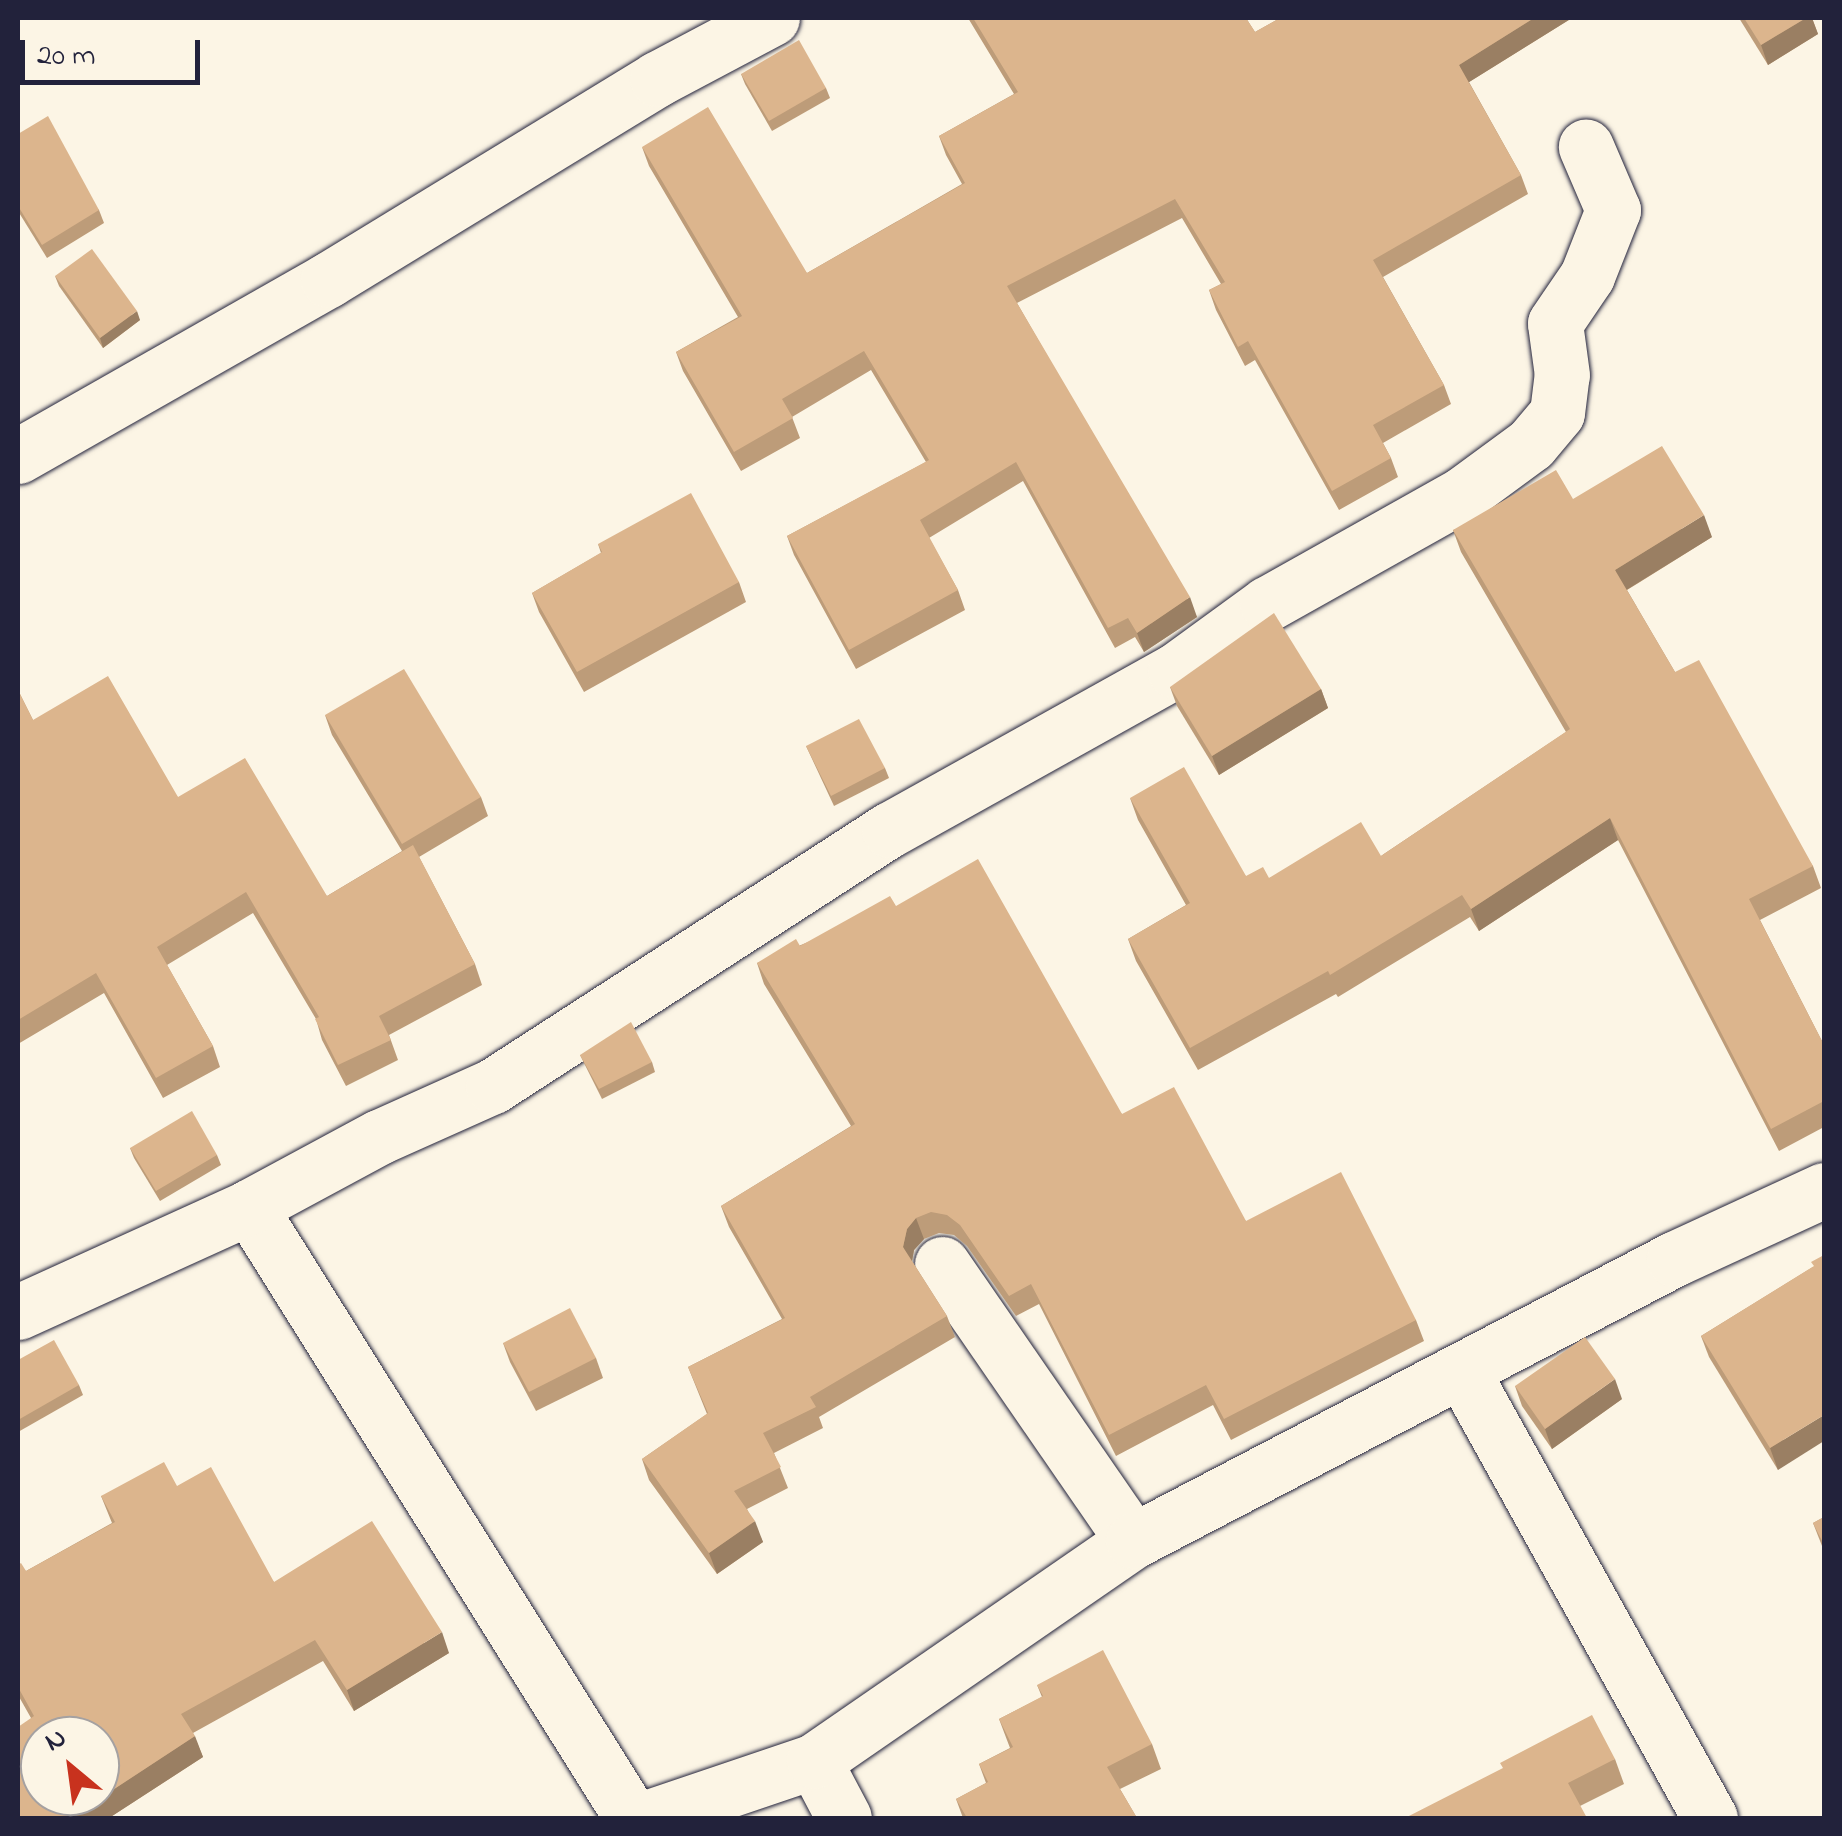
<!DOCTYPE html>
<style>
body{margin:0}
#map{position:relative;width:1842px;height:1836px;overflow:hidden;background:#fcf5e5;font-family:"Indie Flower",sans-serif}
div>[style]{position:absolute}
.roads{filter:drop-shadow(0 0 2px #22223b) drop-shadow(0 0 2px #22223b)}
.minor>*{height:55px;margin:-27.5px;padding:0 27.5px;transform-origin:27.5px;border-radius:27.5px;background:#fcf5e5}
.wall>*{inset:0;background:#bd9c79}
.shaded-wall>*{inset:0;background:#9a7f63}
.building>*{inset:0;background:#dcb58d}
span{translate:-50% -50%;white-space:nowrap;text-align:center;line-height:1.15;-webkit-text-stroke:10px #fcf5e5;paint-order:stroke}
.frame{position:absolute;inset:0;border:20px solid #22223b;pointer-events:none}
.north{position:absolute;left:20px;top:1716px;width:100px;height:100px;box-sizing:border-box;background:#fcf5e5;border:2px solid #a5a1a1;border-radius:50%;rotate:331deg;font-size:28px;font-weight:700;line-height:40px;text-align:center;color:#22223b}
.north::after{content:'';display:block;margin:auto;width:35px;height:45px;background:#c8321e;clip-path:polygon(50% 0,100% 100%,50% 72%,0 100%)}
.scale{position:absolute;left:20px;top:40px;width:180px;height:45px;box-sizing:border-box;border:5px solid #22223b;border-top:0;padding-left:12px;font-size:30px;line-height:35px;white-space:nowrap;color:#22223b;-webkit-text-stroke:8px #fcf5e5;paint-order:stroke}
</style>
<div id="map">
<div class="roads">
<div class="minor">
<div style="left:18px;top:456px;width:356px;rotate:-29.6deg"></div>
<div style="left:328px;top:280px;width:386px;rotate:-31.4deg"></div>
<div style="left:657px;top:79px;width:130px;rotate:-27.9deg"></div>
<div style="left:249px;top:1207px;width:721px;rotate:57.92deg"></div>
<div style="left:942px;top:1264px;width:336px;rotate:55.4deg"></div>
<div style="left:18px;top:1312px;width:254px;rotate:-24.4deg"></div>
<div style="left:249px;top:1207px;width:148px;rotate:-28.3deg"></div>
<div style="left:379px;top:1137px;width:125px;rotate:-24.1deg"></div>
<div style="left:493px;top:1086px;width:472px;rotate:-32.9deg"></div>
<div style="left:889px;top:830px;width:327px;rotate:-29.1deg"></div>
<div style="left:1175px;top:671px;width:114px;rotate:-36.1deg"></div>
<div style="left:1267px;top:604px;width:225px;rotate:-29.3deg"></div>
<div style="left:1463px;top:494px;width:84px;rotate:-36.3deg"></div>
<div style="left:1531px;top:444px;width:40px;rotate:-50deg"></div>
<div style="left:1557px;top:413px;width:38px;rotate:-83deg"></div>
<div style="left:1562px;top:375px;width:52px;rotate:-97.7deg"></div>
<div style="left:1555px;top:323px;width:57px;rotate:-55.8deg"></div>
<div style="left:1587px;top:276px;width:71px;rotate:-68.5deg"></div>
<div style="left:1613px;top:210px;width:69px;rotate:-113.2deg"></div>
<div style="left:1462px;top:1371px;width:511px;rotate:60.98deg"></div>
<div style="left:814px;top:1761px;width:64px;rotate:62.2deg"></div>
<div style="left:646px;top:1818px;width:177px;rotate:-18.7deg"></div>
<div style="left:814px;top:1761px;width:388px;rotate:-34.6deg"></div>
<div style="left:1133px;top:1541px;width:610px;rotate:-27.53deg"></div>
<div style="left:1674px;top:1259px;width:165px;rotate:-24.7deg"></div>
</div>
</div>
<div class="wall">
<div style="clip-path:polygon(968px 18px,1246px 18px,1255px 32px,1280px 18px,1572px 18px,1469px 82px,1521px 175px,1528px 194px,1383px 277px,1444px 385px,1451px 404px,1383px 443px,1391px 458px,1398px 477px,1339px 510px,1255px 360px,1245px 366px,1216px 310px,1209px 290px,1221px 284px,1182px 218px,1017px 303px,1197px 617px,1144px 652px,1135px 637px,1115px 648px,1023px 481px,929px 538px,958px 590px,965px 610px,856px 669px,794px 555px,787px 536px,926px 462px,871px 370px,792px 417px,800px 438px,741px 471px,683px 371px,676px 352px,738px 317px,649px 166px,642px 147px,807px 273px,962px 184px,946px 155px,939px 136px,1014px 94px)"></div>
<div style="clip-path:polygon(1739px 18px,1812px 18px,1818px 34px,1768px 65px)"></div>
<div style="clip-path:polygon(741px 74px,826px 88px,830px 98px,772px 131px,745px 84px)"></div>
<div style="clip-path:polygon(18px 134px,99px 210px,104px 223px,47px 258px,18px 211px)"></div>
<div style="clip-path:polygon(55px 276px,140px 320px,103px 348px,59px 286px)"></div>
<div style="clip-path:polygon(1573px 499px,1712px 537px,1627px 590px,1675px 672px,1813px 866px,1821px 888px,1760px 920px,1824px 1045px,1824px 1127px,1779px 1151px,1618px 840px,1479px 931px,1470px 917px,1338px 997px,1336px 994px,1198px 1070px,1136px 961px,1128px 939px,1186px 905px,1138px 820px,1130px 798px,1246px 876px,1269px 878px,1381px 856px,1566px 732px,1461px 552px,1453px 530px)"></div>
<div style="clip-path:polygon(598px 544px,739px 582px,746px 602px,584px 692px,539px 612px,532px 593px,601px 553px)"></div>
<div style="clip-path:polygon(1170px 687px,1321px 689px,1328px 708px,1219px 775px,1177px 706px)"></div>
<div style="clip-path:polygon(18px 690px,33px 720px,178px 797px,327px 896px,402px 851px,332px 735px,325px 715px,481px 797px,488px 816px,419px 857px,475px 964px,482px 985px,389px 1035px,398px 1060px,346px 1086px,322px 1040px,316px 1019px,253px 913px,167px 965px,213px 1046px,220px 1067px,163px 1098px,104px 993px,18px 1044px)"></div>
<div style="clip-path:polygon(806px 746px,885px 768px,889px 778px,834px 806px)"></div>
<div style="clip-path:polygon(896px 906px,1122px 1114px,1246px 1221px,1416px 1320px,1424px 1341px,1231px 1440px,1213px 1405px,1116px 1456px,1039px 1304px,1016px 1316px,967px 1246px,954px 1235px,939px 1233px,924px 1239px,914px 1250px,912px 1261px,947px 1316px,955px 1337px,819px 1417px,823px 1428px,774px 1453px,788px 1488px,747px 1509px,763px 1542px,717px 1574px,649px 1480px,642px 1459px,707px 1414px,688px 1367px,782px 1319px,729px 1227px,721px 1206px,851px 1126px,764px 984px,757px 963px)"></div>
<div style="clip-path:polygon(580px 1055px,652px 1062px,655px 1072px,602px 1099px)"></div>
<div style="clip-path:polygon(130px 1148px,217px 1155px,221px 1165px,160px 1201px,134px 1158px)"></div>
<div style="clip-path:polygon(1813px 1267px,1778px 1470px,1709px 1357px,1701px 1336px)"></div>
<div style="clip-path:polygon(503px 1343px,596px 1358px,603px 1378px,536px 1411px,510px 1362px)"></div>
<div style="clip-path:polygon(18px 1360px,79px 1385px,83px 1395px,18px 1432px)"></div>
<div style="clip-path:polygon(1515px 1386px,1622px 1399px,1552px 1449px,1522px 1406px)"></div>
<div style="clip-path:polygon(177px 1486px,274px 1582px,449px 1653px,354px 1711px,323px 1661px,193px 1733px,203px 1757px,109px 1818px,18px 1818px,31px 1718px,18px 1695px,18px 1565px,26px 1571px,112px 1523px,101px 1496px)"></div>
<div style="clip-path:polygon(1824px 1517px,1824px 1551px,1813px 1523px)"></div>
<div style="clip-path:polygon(1037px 1685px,1152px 1744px,1161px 1769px,1120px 1789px,1137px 1818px,963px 1818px,956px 1799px,986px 1783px,979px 1764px,1010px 1748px,999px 1719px,1042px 1697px)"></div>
<div style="clip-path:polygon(1615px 1759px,1624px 1784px,1580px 1806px,1405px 1818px)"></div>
</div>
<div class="shaded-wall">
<div style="clip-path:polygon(1534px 18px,1572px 18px,1466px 84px,1459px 65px)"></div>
<div style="clip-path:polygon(1806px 18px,1812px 18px,1818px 34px,1768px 65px,1761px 45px)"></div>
<div style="clip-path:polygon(137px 311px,140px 320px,103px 348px,100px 338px)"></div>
<div style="clip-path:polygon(1704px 515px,1712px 537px,1623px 592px,1615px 570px)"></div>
<div style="clip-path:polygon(1190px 597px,1197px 617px,1144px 652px,1137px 633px)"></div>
<div style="clip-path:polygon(1321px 689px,1328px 708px,1219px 775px,1212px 756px)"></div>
<div style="clip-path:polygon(1610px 818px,1618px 840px,1479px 931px,1471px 909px)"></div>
<div style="clip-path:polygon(916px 1218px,924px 1239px,914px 1250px,911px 1267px,903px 1247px,907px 1229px)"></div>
<div style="clip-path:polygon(1615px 1379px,1622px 1399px,1552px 1449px,1545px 1429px)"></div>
<div style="clip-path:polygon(1824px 1415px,1824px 1441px,1778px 1470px,1770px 1448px)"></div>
<div style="clip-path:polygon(755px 1521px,763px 1542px,717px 1574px,709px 1553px)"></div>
<div style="clip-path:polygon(442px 1632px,449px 1653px,354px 1711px,347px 1690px)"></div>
<div style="clip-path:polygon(195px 1736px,203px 1757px,109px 1818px,70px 1818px)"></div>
</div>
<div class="building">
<div style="clip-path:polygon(973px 18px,1246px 18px,1255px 32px,1280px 18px,1534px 18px,1459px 65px,1521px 175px,1373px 260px,1444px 385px,1373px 425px,1391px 458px,1332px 491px,1248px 341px,1238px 347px,1209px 290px,1225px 282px,1175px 199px,1007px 286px,1190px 597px,1137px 633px,1128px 618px,1108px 628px,1016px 462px,920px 520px,958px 590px,849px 650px,787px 536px,929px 460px,864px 351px,782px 399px,793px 418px,734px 452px,676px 352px,742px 316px,642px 147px,708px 107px,807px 273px,965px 183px,939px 136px,1018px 92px)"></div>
<div style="clip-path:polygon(1744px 18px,1806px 18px,1761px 45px)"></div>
<div style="clip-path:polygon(799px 40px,826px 88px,769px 121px,741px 74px)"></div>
<div style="clip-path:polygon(48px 116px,99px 210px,42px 245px,18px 206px,18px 134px)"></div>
<div style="clip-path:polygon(92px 249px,137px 311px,100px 338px,55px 276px)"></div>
<div style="clip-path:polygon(1662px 446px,1704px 515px,1615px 570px,1675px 672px,1699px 660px,1813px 866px,1749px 899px,1824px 1045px,1824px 1101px,1771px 1129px,1610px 818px,1471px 909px,1462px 895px,1330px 975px,1328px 971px,1190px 1048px,1128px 939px,1190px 903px,1130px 798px,1184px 767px,1246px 876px,1263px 867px,1269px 878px,1361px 822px,1381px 856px,1570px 729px,1453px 530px,1556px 470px,1573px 499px)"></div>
<div style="clip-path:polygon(691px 493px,739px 582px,577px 672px,532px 593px,602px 552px,598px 544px)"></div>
<div style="clip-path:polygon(1274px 613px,1321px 689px,1212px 756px,1170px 687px)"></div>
<div style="clip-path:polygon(404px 669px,481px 797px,402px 844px,325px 715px)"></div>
<div style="clip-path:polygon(108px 676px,178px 797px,245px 758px,327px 896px,413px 845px,475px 964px,379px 1016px,391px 1040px,338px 1065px,315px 1019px,319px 1017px,246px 892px,157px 947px,213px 1046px,156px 1078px,96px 973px,18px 1020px,18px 690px,33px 720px)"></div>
<div style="clip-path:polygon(859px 719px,885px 768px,831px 796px,806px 746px)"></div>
<div style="clip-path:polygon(978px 859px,1122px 1114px,1174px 1087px,1246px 1221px,1341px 1172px,1416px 1320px,1224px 1419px,1206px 1385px,1109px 1435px,1031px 1284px,1009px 1296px,960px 1225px,947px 1215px,931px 1212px,916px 1218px,907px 1229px,903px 1247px,947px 1316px,810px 1397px,816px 1407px,763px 1433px,781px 1467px,734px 1491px,755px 1521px,709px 1553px,642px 1459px,708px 1413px,688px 1367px,785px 1318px,721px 1206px,855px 1124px,757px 963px,796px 939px,800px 946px,890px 896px,896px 906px)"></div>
<div style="clip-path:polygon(631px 1022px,652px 1062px,599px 1089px,580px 1055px)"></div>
<div style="clip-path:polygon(192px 1111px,217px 1155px,156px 1191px,130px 1148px)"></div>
<div style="clip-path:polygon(1824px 1255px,1824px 1415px,1770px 1448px,1701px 1336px,1814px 1266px,1811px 1262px)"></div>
<div style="clip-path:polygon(570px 1308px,596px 1358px,529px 1392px,503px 1343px)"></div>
<div style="clip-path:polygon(1585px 1337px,1615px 1379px,1545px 1429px,1515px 1386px)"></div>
<div style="clip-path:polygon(54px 1340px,79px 1385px,18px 1420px,18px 1360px)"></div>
<div style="clip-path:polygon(evenodd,164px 1462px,177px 1486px,211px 1467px,274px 1582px,372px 1521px,442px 1632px,347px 1690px,315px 1640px,181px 1714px,195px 1736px,70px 1818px,18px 1818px,18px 1727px,34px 1716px,18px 1687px,18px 1565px,21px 1563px,26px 1571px,115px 1522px,101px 1496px,164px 1462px,40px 1736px,100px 1736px,100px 1796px,40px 1796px,40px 1736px)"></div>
<div style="clip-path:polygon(1824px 1517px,1824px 1545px,1813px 1523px)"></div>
<div style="clip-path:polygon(1103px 1650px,1152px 1744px,1107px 1767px,1137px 1818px,967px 1818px,956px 1799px,988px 1782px,979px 1764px,1013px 1747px,999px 1719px,1043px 1696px,1037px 1685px)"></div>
<div style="clip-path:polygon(1592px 1715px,1615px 1759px,1568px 1783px,1587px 1818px,1405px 1818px,1503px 1768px,1500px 1763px)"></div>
</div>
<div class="frame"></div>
<div class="north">N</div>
<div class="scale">20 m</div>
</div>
